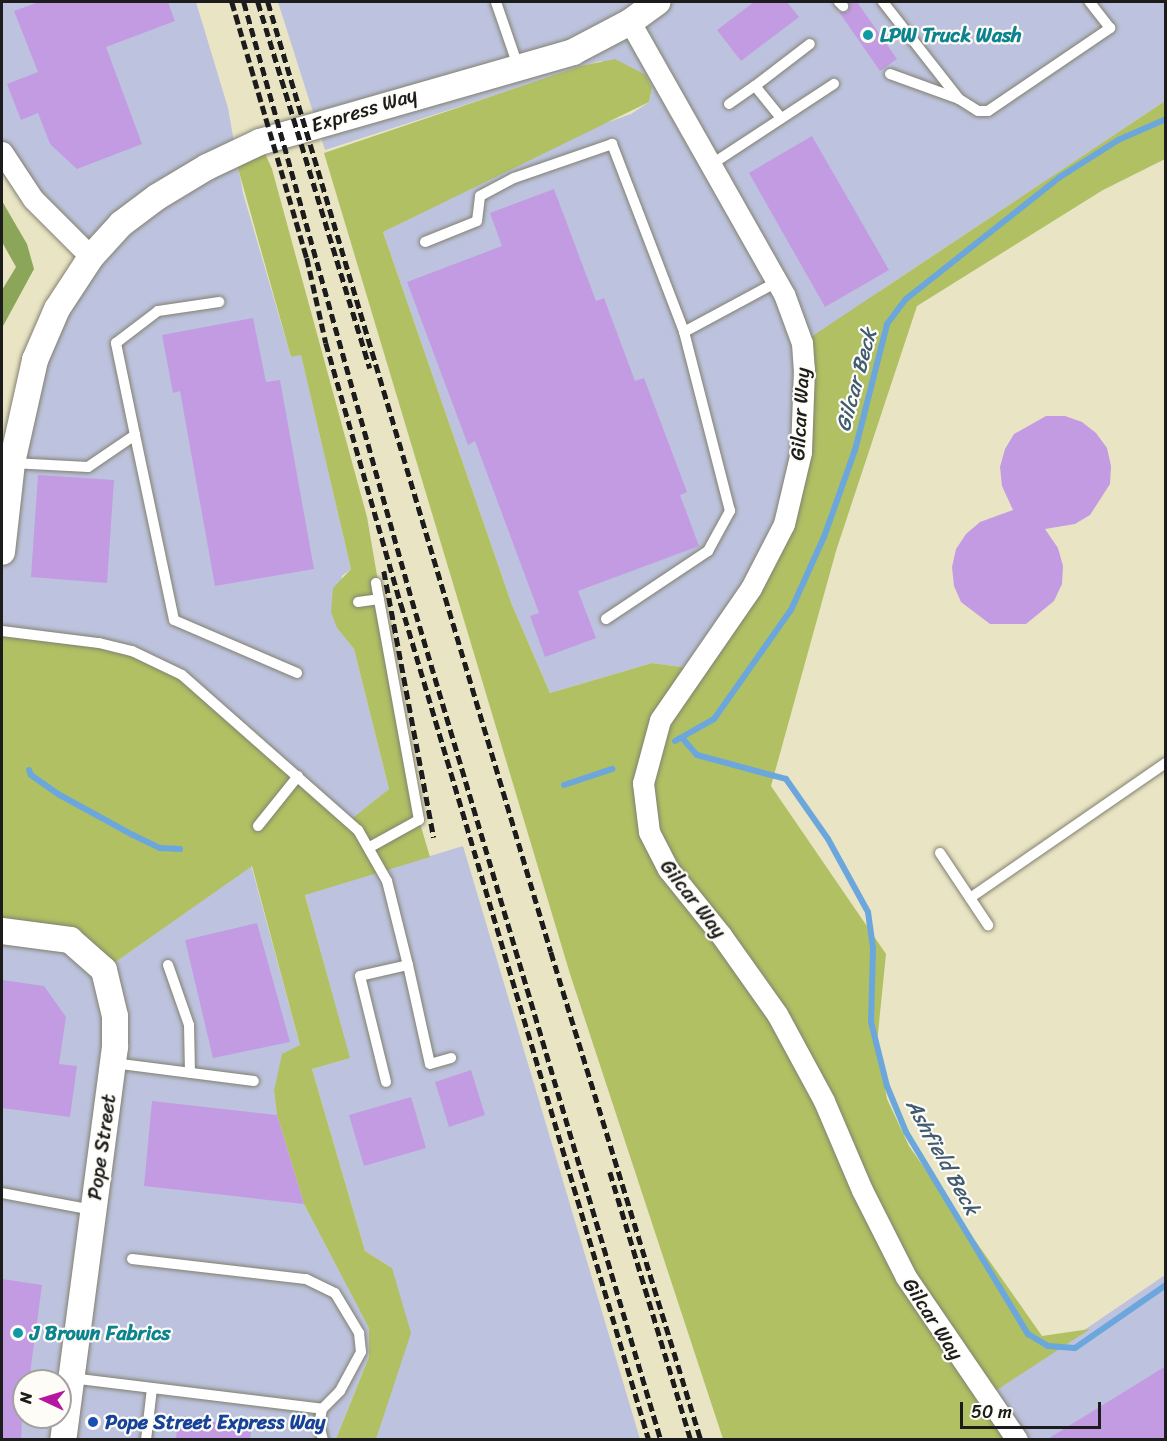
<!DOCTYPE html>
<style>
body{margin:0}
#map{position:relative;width:1167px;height:1441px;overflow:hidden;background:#e9e4c4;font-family:Sriracha,sans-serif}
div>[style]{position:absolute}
.industrial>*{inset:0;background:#bdc3de}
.green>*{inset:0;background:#b0c063}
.forest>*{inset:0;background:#8ca659}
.stream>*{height:6px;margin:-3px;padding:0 3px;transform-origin:3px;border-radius:3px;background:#6ba7dc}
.building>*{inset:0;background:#c39be2}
.roads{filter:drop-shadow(0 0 2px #828070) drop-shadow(0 0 2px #828070)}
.service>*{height:10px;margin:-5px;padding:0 5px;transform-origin:5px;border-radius:5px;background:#fff}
.minor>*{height:21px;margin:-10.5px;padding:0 10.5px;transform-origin:10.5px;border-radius:10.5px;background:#fff}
.tertiary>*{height:26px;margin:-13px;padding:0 13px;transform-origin:13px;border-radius:13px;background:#fff}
.rail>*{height:4.5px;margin-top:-2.25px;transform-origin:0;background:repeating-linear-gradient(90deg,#1c1c1c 0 9px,transparent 0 13.5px)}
.dots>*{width:16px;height:16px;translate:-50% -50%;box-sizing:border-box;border:3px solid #fdfcf7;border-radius:50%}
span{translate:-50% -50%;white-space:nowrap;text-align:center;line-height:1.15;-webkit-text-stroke:4.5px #fdfcf7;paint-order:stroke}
.culture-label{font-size:20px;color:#0d838f;font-weight:700}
.left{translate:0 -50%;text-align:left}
.street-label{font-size:20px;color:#1c1c1c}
.transit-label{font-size:20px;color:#164399;font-weight:700}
.water-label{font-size:21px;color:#405b72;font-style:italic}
.frame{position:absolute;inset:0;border:3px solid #1c1c1c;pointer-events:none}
.north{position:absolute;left:12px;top:1369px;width:60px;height:60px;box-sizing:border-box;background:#fdfcf7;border:2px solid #a3a29f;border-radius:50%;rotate:274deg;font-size:16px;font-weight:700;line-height:24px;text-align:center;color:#1c1c1c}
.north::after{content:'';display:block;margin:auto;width:21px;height:27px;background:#b5179e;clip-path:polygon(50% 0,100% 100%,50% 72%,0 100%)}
.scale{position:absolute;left:960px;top:1402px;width:141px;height:27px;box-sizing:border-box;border:3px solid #1c1c1c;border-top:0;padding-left:8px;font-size:18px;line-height:21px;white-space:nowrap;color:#1c1c1c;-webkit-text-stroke:4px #fdfcf7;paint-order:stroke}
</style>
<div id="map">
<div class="industrial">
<div style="clip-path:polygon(2px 2px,196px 2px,228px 108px,243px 193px,291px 357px,301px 354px,351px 569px,342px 576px,337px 628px,354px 649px,389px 789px,349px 822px,2px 631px,2px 552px,35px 360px,91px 257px,2px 152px)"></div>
<div style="clip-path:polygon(278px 2px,1165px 2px,1165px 101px,880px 291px,784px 524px,694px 669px,652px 663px,550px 693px,512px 605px,383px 232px,586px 130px,631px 114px,649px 102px,652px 88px,646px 75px,600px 61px,325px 150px)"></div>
<div style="clip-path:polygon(463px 846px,640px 1439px,376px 1439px,392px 1268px,365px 1251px,312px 1069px,349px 1058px,305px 894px)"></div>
<div style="clip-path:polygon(evenodd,251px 865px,300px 1045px,274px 1091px,277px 1115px,304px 1204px,369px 1327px,369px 1357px,336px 1439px,2px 1440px,2px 931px,70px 940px,104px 970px,251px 865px,24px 1381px,60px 1381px,60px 1417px,24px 1417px,24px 1381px)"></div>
<div style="clip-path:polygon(1165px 1275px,1165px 1439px,1017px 1439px,986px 1397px)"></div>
</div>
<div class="green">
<div style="clip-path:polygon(615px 59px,646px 75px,652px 88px,649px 102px,383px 232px,512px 605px,550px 693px,652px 663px,695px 669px,784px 524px,802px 343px,1165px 101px,1165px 159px,1103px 190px,917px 306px,836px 551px,771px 786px,886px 954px,877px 1043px,887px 1099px,909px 1146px,1042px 1336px,1090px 1329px,986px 1397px,1017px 1439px,723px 1439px,570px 974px,324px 153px,581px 66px)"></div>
<div style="clip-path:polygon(260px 142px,272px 169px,367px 517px,419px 820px,430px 857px,305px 895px,350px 1058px,312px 1069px,365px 1251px,392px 1268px,411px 1333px,376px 1439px,336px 1439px,369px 1357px,369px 1328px,304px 1204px,277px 1115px,274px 1091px,282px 1054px,300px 1045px,252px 866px,104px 970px,70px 940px,2px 931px,2px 631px,99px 643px,182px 675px,349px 821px,389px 789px,354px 649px,337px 628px,331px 612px,333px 588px,351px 569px,301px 355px,291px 357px,234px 154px)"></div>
</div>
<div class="forest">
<div style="clip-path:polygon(2px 201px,27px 244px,34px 269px,2px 328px,2px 290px,16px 267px,2px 242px)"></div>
</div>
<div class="stream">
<div style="left:683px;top:739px;width:21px;rotate:49deg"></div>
<div style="left:697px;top:755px;width:92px;rotate:15.1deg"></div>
<div style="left:786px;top:779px;width:73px;rotate:55deg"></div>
<div style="left:828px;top:839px;width:83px;rotate:61.3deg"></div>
<div style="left:868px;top:912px;width:36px;rotate:82deg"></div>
<div style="left:873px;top:948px;width:74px;rotate:91.5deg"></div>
<div style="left:871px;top:1022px;width:66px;rotate:76deg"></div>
<div style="left:887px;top:1086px;width:50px;rotate:67.6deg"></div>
<div style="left:906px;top:1132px;width:236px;rotate:58.9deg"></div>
<div style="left:1028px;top:1334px;width:23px;rotate:31deg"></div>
<div style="left:1048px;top:1346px;width:27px;rotate:4deg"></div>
<div style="left:1075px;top:1348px;width:111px;rotate:-34.7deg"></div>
<div style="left:675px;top:741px;width:45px;rotate:-29.4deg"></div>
<div style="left:714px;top:719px;width:133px;rotate:-54.8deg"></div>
<div style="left:791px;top:610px;width:80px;rotate:-65.7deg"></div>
<div style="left:824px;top:537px;width:92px;rotate:-70.4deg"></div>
<div style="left:855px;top:450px;width:130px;rotate:-75.7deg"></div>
<div style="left:887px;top:324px;width:31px;rotate:-53deg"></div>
<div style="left:906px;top:299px;width:196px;rotate:-38.4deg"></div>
<div style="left:1060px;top:177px;width:69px;rotate:-32.5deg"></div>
<div style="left:1118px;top:140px;width:52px;rotate:-23.6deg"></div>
<div style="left:29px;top:770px;width:5px;rotate:68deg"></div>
<div style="left:31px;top:775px;width:33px;rotate:35deg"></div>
<div style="left:58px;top:794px;width:85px;rotate:28.7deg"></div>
<div style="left:133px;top:835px;width:30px;rotate:26deg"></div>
<div style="left:160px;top:848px;width:20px;rotate:3deg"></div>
<div style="left:564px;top:785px;width:51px;rotate:-18.4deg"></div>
</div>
<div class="building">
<div style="clip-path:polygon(39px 2px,168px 2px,175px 21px,106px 47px,142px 144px,77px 169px,50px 144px,38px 113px,21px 120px,7px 84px,38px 72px,14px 11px)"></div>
<div style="clip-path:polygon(754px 2px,787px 2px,799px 17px,741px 61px,717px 30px)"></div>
<div style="clip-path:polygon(857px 2px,897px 59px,880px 71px,839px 12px,848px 12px,850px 3px)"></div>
<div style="clip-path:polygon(812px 136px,889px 270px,825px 307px,749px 173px)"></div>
<div style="clip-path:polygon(554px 189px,596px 301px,604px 298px,635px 381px,644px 378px,687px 492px,680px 495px,699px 546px,578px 591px,596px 638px,545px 657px,530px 616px,539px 613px,475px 441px,468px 445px,407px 282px,502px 246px,490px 213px)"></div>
<div style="clip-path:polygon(253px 318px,266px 382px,280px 380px,314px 569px,215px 586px,180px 391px,173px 393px,162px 335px)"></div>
<div style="clip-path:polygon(1046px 416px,1065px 416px,1082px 422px,1096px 433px,1107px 448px,1111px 466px,1110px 484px,1090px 515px,1075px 524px,1045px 529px,1058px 548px,1063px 566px,1062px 584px,1054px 601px,1026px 624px,990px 624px,961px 602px,954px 586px,952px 567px,956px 549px,966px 534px,980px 522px,1013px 510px,1002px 486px,1000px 467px,1005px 449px,1014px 434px)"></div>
<div style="clip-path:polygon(38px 475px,114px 480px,107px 583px,31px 577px)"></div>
<div style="clip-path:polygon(257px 923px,290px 1042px,213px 1058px,185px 940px)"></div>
<div style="clip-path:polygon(2px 980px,44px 986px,66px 1017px,59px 1064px,77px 1066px,70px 1117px,2px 1108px)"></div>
<div style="clip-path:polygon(471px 1070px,485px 1115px,449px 1127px,435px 1082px)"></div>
<div style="clip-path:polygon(411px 1097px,426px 1148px,364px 1166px,349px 1115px)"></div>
<div style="clip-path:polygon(152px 1101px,277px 1115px,304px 1204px,144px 1186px)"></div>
<div style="clip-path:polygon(2px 1279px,42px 1285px,29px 1381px,24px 1381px,21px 1440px,2px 1440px)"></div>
<div style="clip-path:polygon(1166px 1366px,1166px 1440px,1046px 1440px)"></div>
<div style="clip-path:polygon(178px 1418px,252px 1426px,250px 1440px,176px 1440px)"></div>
</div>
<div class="roads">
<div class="service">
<div style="left:496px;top:2px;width:68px;rotate:71deg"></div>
<div style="left:839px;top:2px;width:6px;rotate:45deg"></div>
<div style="left:883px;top:2px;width:123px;rotate:51.9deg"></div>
<div style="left:959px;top:99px;width:22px;rotate:32deg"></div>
<div style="left:978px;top:111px;width:10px"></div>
<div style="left:988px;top:111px;width:148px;rotate:-34.2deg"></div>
<div style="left:1110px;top:28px;width:33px;rotate:-128deg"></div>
<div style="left:890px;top:74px;width:73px;rotate:19.9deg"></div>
<div style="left:729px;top:104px;width:32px;rotate:-35deg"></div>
<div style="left:781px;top:118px;width:41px;rotate:-129.1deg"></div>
<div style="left:755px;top:86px;width:69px;rotate:-37.4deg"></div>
<div style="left:712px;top:164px;width:146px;rotate:-33.3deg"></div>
<div style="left:425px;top:242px;width:56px;rotate:-22deg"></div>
<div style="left:477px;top:221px;width:25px;rotate:-83deg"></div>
<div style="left:480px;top:196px;width:38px;rotate:-28deg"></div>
<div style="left:514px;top:178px;width:104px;rotate:-19.1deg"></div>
<div style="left:612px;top:144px;width:201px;rotate:69deg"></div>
<div style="left:135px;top:435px;width:189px;rotate:78.1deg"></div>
<div style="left:174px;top:620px;width:134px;rotate:23.3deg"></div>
<div style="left:12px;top:463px;width:76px;rotate:3deg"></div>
<div style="left:88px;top:467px;width:57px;rotate:-34.2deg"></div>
<div style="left:135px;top:435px;width:94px;rotate:-101.7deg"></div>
<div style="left:116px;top:343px;width:53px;rotate:-37.3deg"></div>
<div style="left:158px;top:311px;width:62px;rotate:-8.4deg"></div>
<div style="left:358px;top:602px;width:21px;rotate:-8deg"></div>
<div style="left:606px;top:619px;width:123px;rotate:-33.7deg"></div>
<div style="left:708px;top:551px;width:46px;rotate:-61.2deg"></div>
<div style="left:730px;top:511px;width:185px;rotate:-104.4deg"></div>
<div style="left:684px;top:332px;width:106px;rotate:-28.3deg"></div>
<div style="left:2px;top:631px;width:98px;rotate:7.1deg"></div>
<div style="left:99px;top:643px;width:34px;rotate:14deg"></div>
<div style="left:132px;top:651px;width:55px;rotate:25.6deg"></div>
<div style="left:182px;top:675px;width:235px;rotate:41.4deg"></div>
<div style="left:358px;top:830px;width:59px;rotate:60.4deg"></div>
<div style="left:387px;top:881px;width:87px;rotate:76deg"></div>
<div style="left:408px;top:965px;width:49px;rotate:167.1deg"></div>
<div style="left:360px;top:976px;width:109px;rotate:76.2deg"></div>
<div style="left:258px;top:826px;width:64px;rotate:-51.3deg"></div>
<div style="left:370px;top:847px;width:56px;rotate:-28.9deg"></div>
<div style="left:419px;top:820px;width:241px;rotate:-100.3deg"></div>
<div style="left:940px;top:853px;width:87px;rotate:56.3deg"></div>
<div style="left:970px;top:898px;width:238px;rotate:-34.6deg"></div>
<div style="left:168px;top:965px;width:64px;rotate:70.7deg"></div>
<div style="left:189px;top:1025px;width:48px;rotate:88.8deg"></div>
<div style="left:408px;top:965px;width:101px;rotate:77.5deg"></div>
<div style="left:430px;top:1064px;width:22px;rotate:-16deg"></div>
<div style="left:113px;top:1063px;width:142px;rotate:7.3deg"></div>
<div style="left:2px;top:1193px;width:93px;rotate:10.6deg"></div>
<div style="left:132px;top:1259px;width:175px;rotate:6.6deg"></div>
<div style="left:306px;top:1279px;width:32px;rotate:26deg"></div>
<div style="left:335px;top:1293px;width:47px;rotate:59deg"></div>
<div style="left:359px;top:1333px;width:19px;rotate:84deg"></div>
<div style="left:361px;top:1352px;width:44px;rotate:118.3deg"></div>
<div style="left:340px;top:1391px;width:25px;rotate:135deg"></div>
<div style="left:322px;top:1409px;width:16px;rotate:101deg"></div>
<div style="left:319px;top:1425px;width:16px;rotate:75deg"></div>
<div style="left:71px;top:1378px;width:253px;rotate:7deg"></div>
<div style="left:146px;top:1440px;width:52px;rotate:-83.4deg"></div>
</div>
<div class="minor">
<div style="left:630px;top:22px;width:313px;rotate:60.5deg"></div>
<div style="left:784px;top:294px;width:52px;rotate:69.8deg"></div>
<div style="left:802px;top:343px;width:26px;rotate:86deg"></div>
<div style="left:804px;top:369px;width:83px;rotate:92.1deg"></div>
<div style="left:801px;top:452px;width:74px;rotate:103.3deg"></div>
<div style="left:784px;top:524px;width:72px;rotate:117.3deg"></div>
<div style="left:751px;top:588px;width:160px;rotate:124.6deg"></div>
<div style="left:660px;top:720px;width:65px;rotate:105.1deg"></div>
<div style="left:643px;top:783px;width:49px;rotate:83deg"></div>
<div style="left:649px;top:832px;width:42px;rotate:62.8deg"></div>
<div style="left:668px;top:869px;width:85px;rotate:51.2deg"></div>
<div style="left:721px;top:935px;width:97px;rotate:54.7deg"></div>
<div style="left:777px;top:1014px;width:99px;rotate:61.6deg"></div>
<div style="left:824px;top:1101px;width:97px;rotate:66.9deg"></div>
<div style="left:862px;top:1190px;width:97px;rotate:63.2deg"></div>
<div style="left:906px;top:1277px;width:197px;rotate:55.7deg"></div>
<div style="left:2px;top:152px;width:56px;rotate:56.6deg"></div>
<div style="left:33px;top:199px;width:82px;rotate:45deg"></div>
</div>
<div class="tertiary">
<div style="left:2px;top:552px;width:90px;rotate:-83.6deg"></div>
<div style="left:12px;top:463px;width:106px;rotate:-77.4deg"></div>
<div style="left:35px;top:360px;width:56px;rotate:-66.7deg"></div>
<div style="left:57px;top:309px;width:62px;rotate:-56.8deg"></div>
<div style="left:91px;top:257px;width:45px;rotate:-47.7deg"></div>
<div style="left:121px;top:224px;width:45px;rotate:-36.9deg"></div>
<div style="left:157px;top:197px;width:58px;rotate:-31deg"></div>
<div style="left:207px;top:167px;width:59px;rotate:-25.3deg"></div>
<div style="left:260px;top:142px;width:326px;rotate:-16deg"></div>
<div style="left:573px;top:52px;width:64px;rotate:-27.8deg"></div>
<div style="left:630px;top:22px;width:34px;rotate:-36deg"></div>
<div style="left:2px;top:931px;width:69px;rotate:7.5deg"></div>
<div style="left:70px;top:940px;width:45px;rotate:41.4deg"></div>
<div style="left:104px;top:970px;width:47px;rotate:76.6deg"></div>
<div style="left:115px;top:1016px;width:31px;rotate:90deg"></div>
<div style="left:115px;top:1047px;width:396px;rotate:97.5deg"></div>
</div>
</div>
<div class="rail">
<div style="left:232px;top:2px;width:267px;rotate:73.7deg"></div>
<div style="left:307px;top:258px;width:87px;rotate:77.4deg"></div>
<div style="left:326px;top:343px;width:272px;rotate:74deg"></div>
<div style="left:401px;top:604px;width:872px;rotate:73.48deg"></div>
<div style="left:244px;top:2px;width:621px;rotate:74.31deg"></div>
<div style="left:412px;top:600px;width:876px;rotate:73.49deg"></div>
<div style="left:258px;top:2px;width:383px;rotate:73deg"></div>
<div style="left:268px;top:2px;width:991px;rotate:73.41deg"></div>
<div style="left:551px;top:952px;width:511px;rotate:72.91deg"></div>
<div style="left:384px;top:571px;width:271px;rotate:79.4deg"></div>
<div style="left:610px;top:1172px;width:280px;rotate:73.2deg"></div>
</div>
<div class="dots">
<div style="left:868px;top:35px;background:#0f9aa8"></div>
<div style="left:18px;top:1333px;background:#0f9aa8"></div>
<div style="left:93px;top:1422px;background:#1a4fb4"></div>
</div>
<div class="culture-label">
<span class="left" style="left:880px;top:35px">LPW Truck Wash</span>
<span class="left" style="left:30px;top:1333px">J Brown Fabrics</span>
</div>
<div class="street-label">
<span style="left:364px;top:110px;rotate:-17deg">Express Way</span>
<span style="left:800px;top:414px;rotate:-87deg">Gilcar Way</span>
<span style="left:693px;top:899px;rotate:52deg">Gilcar Way</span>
<span style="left:102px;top:1147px;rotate:-82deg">Pope Street</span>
<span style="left:933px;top:1319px;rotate:57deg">Gilcar Way</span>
</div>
<div class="transit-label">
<span class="left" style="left:105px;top:1422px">Pope Street Express Way</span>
</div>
<div class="water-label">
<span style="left:856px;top:380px;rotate:-75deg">Gilcar Beck</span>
<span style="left:943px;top:1157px;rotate:61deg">Ashfield Beck</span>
</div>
<div class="frame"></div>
<div class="north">N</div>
<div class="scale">50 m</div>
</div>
